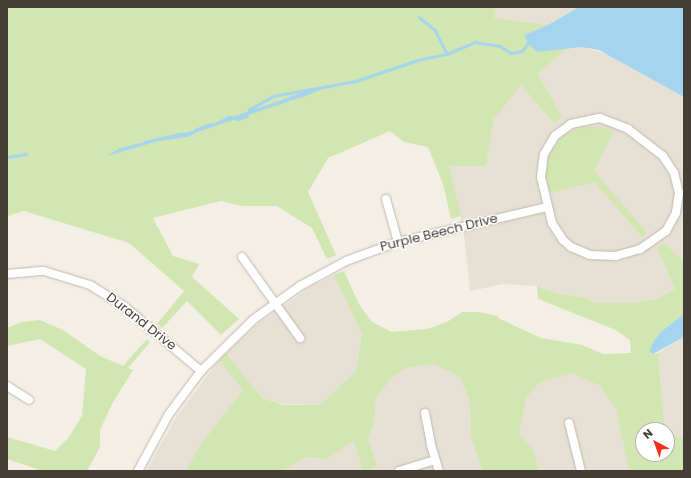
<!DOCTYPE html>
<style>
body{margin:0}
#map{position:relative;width:691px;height:478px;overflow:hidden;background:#f3eee6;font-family:Poppins,sans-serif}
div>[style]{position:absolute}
.residential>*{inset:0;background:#e6e0d5}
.green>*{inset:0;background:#d1e6b0}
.water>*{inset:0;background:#a4d4ee}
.stream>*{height:2.5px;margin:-1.25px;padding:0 1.25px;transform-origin:1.25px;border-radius:1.25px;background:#a4d4ee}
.roads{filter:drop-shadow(0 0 1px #c1b8ac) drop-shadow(0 0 1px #c1b8ac)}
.street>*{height:8px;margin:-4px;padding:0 4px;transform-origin:4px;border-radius:4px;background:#fff}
span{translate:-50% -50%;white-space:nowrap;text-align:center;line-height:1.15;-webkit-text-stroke:3px #fff;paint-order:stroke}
.street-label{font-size:13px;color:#453e36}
.frame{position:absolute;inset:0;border:8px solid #453e36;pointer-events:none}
.north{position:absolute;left:635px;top:422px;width:40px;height:40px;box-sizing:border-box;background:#fff;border:1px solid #b5b2af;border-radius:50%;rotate:319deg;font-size:11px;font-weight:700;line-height:16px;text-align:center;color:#453e36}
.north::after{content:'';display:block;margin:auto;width:14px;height:18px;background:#f2321e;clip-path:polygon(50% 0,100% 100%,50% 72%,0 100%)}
</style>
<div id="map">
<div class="residential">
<div style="clip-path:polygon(495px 7px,579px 7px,548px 25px,494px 18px)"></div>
<div style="clip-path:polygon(581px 47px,607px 54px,684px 97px,684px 261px,664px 243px,657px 248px,675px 289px,657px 299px,633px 303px,597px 303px,584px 297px,558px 294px,537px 286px,504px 284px,470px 291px,464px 234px,449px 165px,486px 166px,494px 119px,521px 84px,554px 123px,562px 117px,538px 74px,567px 48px)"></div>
<div style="clip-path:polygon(334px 275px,362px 334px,356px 371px,320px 405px,283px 404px,262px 398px,226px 353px,260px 322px,312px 286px)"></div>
<div style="clip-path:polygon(684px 337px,684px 439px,665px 430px,658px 353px)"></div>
<div style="clip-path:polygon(219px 360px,255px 404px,203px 471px,146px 471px,177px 416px)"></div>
<div style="clip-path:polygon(434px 364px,461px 378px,470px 404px,471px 437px,483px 471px,282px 471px,307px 457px,327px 459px,354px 441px,363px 470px,377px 466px,368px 438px,374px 423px,376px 398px,392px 377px,408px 366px)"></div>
<div style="clip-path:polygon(573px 372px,600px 386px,616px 409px,629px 471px,539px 471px,519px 435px,526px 396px,540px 382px)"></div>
</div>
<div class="green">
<div style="clip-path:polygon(7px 7px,495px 7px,494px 18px,548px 25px,524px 35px,555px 49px,567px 48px,538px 74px,562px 117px,554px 123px,521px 85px,494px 119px,486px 166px,449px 166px,461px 216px,451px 219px,443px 184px,428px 147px,404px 142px,390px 131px,328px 158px,308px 192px,336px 255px,327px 259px,312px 228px,277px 206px,242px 206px,221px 201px,153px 218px,173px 256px,199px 264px,192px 277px,239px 319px,221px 335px,187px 301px,162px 328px,157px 324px,184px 291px,129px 243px,24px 211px,7px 216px)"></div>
<div style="clip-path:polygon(584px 127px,598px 127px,614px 131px,594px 171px,647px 233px,642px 237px,595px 182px,549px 193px,545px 172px,550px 152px,565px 134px)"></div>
<div style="clip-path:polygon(664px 243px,684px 261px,684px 314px,662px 331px,653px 354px,658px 353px,665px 430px,643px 430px,643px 454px,667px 454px,667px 432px,684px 439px,684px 471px,629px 471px,616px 409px,600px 386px,573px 373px,540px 382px,526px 397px,519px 435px,533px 449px,539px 471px,483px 471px,471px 437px,470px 404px,461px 378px,434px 364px,408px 367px,392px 377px,376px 398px,374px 423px,368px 438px,377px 466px,363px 471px,354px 441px,327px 459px,307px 457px,282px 471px,186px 471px,200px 446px,243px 390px,219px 360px,226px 353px,262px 398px,284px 405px,320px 405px,356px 371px,362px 334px,334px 275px,344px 271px,359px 304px,372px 322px,392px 332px,427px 329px,447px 322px,462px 312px,478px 312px,498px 316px,498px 318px,541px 338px,582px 345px,603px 354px,631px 353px,630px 340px,616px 330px,538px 299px,537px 286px,558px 294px,584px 297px,597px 303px,633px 303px,657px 299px,675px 289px,657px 248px)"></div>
<div style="clip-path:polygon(40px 320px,63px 330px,100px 356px,123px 366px,147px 339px,150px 342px,128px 368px,133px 370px,112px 404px,100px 430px,100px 447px,87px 471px,43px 471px,7px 459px,7px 437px,55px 451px,69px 437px,82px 416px,86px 369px,40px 339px,7px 346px,7px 328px,22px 322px)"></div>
</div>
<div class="water">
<div style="clip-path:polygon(579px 7px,684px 7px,684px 97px,599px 50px,581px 47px,537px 52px,528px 43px,524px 35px,548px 25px)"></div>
<div style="clip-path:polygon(319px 87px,320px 90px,305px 96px,197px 132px,188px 137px,158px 141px,107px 156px,120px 148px,192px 131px)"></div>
<div style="clip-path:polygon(684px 314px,684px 337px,653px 354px,650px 351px,653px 342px,662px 331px)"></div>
</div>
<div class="stream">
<div style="left:419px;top:17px;width:21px;rotate:39deg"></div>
<div style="left:435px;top:30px;width:27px;rotate:63deg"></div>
<div style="left:215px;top:124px;width:16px;rotate:-27deg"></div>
<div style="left:229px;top:117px;width:10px;rotate:11deg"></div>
<div style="left:239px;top:119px;width:8px;rotate:-23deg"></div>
<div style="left:246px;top:116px;width:8px;rotate:-60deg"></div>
<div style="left:250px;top:109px;width:26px;rotate:-29deg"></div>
<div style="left:273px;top:96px;width:84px;rotate:-10.2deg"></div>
<div style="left:356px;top:81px;width:65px;rotate:-18.7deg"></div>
<div style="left:418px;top:60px;width:30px;rotate:-12deg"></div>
<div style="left:447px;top:54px;width:30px;rotate:-23deg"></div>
<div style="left:475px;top:42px;width:25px;rotate:9deg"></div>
<div style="left:500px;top:46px;width:13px;rotate:32deg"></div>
<div style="left:511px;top:53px;width:11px;rotate:-10deg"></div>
<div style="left:522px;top:51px;width:10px;rotate:-53deg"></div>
<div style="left:195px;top:130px;width:16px;rotate:-22deg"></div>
<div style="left:145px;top:142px;width:37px;rotate:-13deg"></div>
<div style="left:7px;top:157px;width:19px;rotate:-9deg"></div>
</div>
<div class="roads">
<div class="street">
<div style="left:600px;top:118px;width:30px;rotate:21deg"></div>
<div style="left:628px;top:129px;width:44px;rotate:37.6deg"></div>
<div style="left:663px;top:156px;width:20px;rotate:57deg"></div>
<div style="left:674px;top:173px;width:21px;rotate:76deg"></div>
<div style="left:679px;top:193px;width:20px;rotate:99deg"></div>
<div style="left:676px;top:213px;width:21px;rotate:119deg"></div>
<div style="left:666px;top:231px;width:32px;rotate:145deg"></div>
<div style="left:640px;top:249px;width:25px;rotate:164deg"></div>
<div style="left:616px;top:256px;width:26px;rotate:-178deg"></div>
<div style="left:590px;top:255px;width:21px;rotate:-157deg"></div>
<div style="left:571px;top:247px;width:11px;rotate:-139deg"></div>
<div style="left:563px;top:240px;width:20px;rotate:-123deg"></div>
<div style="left:552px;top:223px;width:47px;rotate:-103.4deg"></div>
<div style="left:541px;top:177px;width:23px;rotate:-83deg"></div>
<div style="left:544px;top:154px;width:21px;rotate:-59deg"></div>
<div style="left:555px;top:136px;width:20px;rotate:-37deg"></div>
<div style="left:571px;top:124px;width:30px;rotate:-12deg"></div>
<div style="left:386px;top:199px;width:45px;rotate:74.4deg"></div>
<div style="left:242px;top:257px;width:100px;rotate:54.4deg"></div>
<div style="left:7px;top:274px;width:37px;rotate:-5deg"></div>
<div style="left:44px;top:271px;width:48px;rotate:16.9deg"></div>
<div style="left:90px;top:285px;width:40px;rotate:32deg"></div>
<div style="left:124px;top:306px;width:101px;rotate:40.2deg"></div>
<div style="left:7px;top:386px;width:26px;rotate:32deg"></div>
<div style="left:425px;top:413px;width:33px;rotate:79deg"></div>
<div style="left:431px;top:445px;width:27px;rotate:73deg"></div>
<div style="left:569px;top:423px;width:49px;rotate:76deg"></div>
<div style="left:138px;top:471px;width:65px;rotate:-61.5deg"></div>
<div style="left:169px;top:414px;width:54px;rotate:-53.3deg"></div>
<div style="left:201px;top:371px;width:74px;rotate:-44.5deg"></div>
<div style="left:254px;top:319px;width:57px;rotate:-35.7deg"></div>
<div style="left:300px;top:286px;width:52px;rotate:-28.5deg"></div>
<div style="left:346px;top:261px;width:55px;rotate:-20.1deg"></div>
<div style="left:398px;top:242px;width:153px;rotate:-13.2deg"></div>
<div style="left:399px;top:471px;width:38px;rotate:-17deg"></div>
</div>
</div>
<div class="street-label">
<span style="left:439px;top:233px;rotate:-14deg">Purple Beech Drive</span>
<span style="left:141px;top:322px;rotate:38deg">Durand Drive</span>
</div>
<div class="frame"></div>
<div class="north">N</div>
</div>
